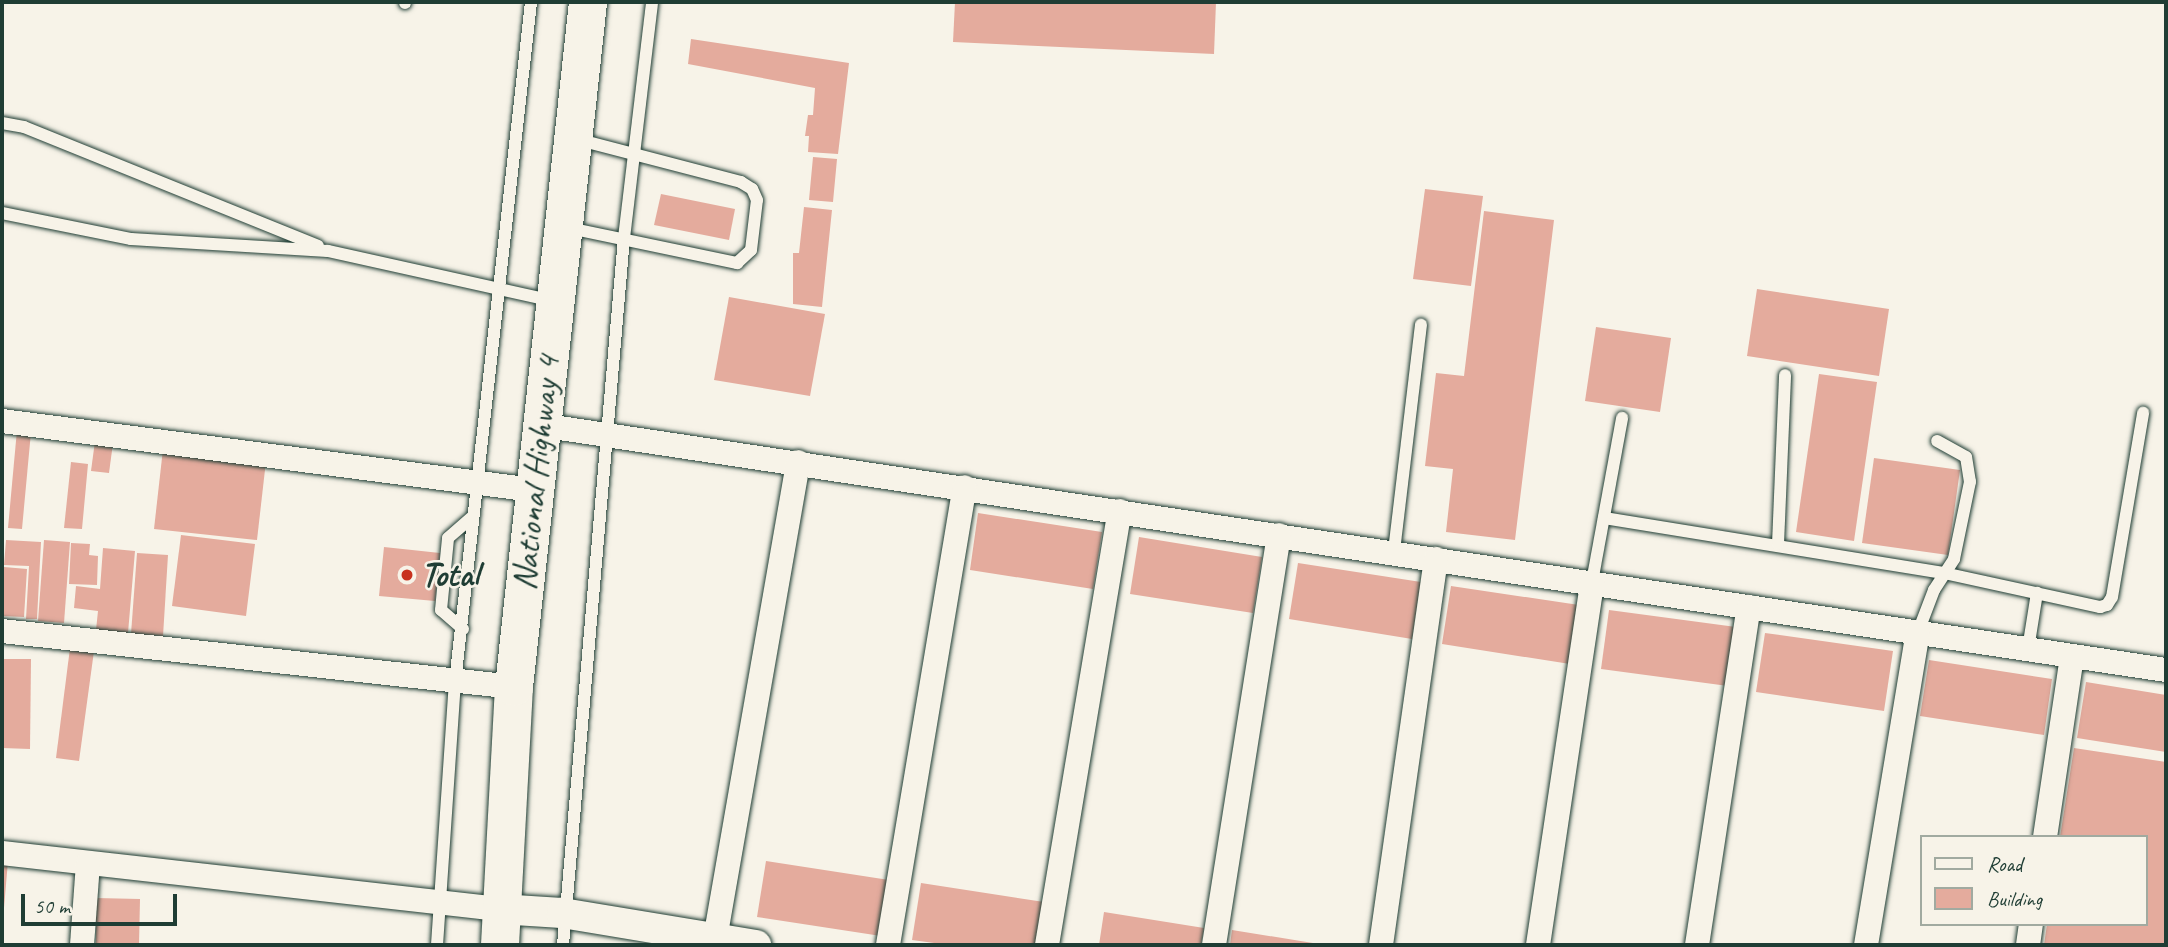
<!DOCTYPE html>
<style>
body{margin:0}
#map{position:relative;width:2168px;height:947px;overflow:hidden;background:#f7f3e8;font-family:Caveat,sans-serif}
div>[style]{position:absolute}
.building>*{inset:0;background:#e4ab9d}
.roads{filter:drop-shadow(0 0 2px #1f3d34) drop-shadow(0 0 2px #1f3d34)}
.service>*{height:12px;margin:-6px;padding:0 6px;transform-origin:6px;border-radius:6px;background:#f7f3e8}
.minor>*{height:24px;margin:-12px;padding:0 12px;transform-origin:12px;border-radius:12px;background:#f7f3e8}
.tertiary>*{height:30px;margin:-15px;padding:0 15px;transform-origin:15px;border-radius:15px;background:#f7f3e8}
.trunk>*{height:38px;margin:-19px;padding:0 19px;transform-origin:19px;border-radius:19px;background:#f7f3e8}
.dots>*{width:19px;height:19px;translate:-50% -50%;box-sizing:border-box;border:4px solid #f7f3e8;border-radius:50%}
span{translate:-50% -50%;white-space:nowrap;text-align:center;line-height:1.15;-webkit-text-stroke:5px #f7f3e8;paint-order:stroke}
.street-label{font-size:35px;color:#1f3d34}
.poi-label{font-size:35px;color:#1f3d34;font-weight:700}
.left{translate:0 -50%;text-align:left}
.frame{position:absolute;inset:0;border:4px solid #1f3d34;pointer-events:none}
.legend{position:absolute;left:1920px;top:835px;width:228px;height:91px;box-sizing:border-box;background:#f7f3e8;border:2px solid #a1aaa0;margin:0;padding:9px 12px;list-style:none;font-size:21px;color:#1f3d34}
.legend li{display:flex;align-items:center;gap:14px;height:35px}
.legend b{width:35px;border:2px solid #a1aaa0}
.scale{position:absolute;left:21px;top:894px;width:156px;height:32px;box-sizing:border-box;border:4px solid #1f3d34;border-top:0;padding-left:9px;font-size:21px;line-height:24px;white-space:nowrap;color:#1f3d34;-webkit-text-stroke:5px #f7f3e8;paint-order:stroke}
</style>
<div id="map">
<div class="building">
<div style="clip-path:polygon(955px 2px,1216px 2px,1214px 54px,953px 42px)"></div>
<div style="clip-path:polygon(691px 39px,849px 63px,838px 154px,808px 152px,809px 136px,805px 136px,808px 115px,813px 115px,815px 88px,688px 64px)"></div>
<div style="clip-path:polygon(813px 157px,837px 159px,833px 202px,809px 200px)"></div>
<div style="clip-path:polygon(1425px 189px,1483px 196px,1471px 286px,1413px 279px)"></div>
<div style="clip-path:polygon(661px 194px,735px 209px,729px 240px,654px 225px)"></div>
<div style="clip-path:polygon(804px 207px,832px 210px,822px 307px,793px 304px,793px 253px,799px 253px)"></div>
<div style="clip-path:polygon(1484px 211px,1554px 220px,1515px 540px,1446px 532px,1453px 469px,1425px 466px,1436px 373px,1464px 376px)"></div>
<div style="clip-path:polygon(1757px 289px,1889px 309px,1879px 376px,1747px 356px)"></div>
<div style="clip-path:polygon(729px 297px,825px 314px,810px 396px,714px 380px)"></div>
<div style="clip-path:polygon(1596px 327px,1671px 338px,1660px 412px,1585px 401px)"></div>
<div style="clip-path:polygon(1819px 374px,1877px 382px,1854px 541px,1796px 532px)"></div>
<div style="clip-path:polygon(17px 430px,31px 432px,22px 529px,8px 528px)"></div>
<div style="clip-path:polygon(95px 441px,113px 443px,109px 473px,91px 471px)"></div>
<div style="clip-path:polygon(163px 449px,266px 461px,257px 540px,154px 529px)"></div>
<div style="clip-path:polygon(1874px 458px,1960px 470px,1948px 555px,1862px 543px)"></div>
<div style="clip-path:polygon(71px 462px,88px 464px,82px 529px,64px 528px)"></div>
<div style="clip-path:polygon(978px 513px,1102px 532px,1093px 589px,970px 570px)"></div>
<div style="clip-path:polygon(181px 535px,255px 544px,246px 616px,172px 606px)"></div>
<div style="clip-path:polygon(1139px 537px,1262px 557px,1253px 613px,1130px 594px)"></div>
<div style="clip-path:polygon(6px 540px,41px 542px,37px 619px,26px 619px,29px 566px,4px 565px)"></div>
<div style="clip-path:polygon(44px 540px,70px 542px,64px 623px,38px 621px)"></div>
<div style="clip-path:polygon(71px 543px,90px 544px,89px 555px,98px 556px,97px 585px,69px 584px)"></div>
<div style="clip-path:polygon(384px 547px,440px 553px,435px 601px,379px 596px)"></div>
<div style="clip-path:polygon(103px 548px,135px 551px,128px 633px,96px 630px,98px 611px,74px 608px,76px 586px,100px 589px)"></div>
<div style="clip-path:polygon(137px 553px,168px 555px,163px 636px,131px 634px)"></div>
<div style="clip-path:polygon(1298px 563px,1421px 582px,1412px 639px,1289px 619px)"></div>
<div style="clip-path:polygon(4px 567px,27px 569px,24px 617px,2px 616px)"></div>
<div style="clip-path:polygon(1451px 586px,1579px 605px,1570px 664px,1442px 644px)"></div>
<div style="clip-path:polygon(1609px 610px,1736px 627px,1728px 686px,1601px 669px)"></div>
<div style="clip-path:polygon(1765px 633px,1893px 651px,1884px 711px,1756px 692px)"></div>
<div style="clip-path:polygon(70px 648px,94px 651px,79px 761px,56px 758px)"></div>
<div style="clip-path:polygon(2px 659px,31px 659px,30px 749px,2px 748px)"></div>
<div style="clip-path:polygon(1929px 660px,2052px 679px,2044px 735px,1920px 716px)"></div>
<div style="clip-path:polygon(2086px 682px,2166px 695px,2166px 752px,2077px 738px)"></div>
<div style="clip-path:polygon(2074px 748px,2166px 762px,2166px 945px,2044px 945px,2047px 924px,2145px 924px,2145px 837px,2060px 837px)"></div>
<div style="clip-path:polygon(2px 861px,8px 861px,4px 908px,2px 908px)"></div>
<div style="clip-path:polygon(766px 861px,889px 880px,881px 936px,757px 917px)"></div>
<div style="clip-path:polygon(921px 883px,1044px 902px,1037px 945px,949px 945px,912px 940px)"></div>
<div style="clip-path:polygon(96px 898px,140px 899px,139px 945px,96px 945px)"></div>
<div style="clip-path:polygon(1104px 912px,1204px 928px,1201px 945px,1099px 945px)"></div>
<div style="clip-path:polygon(1232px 930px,1319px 944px,1319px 945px,1230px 945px)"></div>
</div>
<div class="roads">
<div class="service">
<div style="left:405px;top:3px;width:1px;rotate:-90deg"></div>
<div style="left:2px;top:123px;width:22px;rotate:10deg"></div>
<div style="left:24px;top:127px;width:317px;rotate:22deg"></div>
<div style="left:2px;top:213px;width:132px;rotate:11.4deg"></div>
<div style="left:131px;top:239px;width:197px;rotate:3.5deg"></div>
<div style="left:328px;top:251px;width:230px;rotate:12.5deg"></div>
<div style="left:569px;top:228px;width:172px;rotate:11.8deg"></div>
<div style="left:737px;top:263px;width:19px;rotate:-43deg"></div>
<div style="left:751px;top:250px;width:50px;rotate:-83.2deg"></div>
<div style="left:757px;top:200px;width:12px;rotate:-114deg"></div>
<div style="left:752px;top:189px;width:13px;rotate:-148deg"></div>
<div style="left:741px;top:182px;width:171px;rotate:-165.4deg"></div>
<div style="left:1604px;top:518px;width:344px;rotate:9.2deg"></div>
<div style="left:1944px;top:573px;width:160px;rotate:12.3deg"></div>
<div style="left:2100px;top:607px;width:7px;rotate:-16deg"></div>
<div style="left:2107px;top:605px;width:9px;rotate:-58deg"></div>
<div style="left:2112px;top:597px;width:187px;rotate:-80.4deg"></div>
<div style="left:1778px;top:544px;width:169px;rotate:-87.6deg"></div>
<div style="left:1394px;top:551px;width:228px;rotate:-83.2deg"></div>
<div style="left:1592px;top:582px;width:167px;rotate:-79.6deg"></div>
<div style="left:463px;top:629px;width:29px;rotate:-139deg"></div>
<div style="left:441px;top:610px;width:72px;rotate:-84.4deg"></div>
<div style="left:448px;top:538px;width:33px;rotate:-41deg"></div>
<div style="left:1918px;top:632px;width:45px;rotate:-69.1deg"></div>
<div style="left:1934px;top:590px;width:37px;rotate:-57deg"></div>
<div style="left:1954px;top:559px;width:79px;rotate:-78.3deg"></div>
<div style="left:1970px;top:482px;width:25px;rotate:-99deg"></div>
<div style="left:1966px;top:457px;width:33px;rotate:-151deg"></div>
<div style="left:2028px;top:649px;width:57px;rotate:-80.9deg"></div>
<div style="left:437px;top:945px;width:264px;rotate:-86.1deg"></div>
<div style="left:455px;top:682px;width:684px;rotate:-83.62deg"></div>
<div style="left:563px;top:945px;width:710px;rotate:-85.07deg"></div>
<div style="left:624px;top:238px;width:238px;rotate:-83.2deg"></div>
</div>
<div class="minor">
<div style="left:2px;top:421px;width:535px;rotate:7.4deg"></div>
<div style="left:540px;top:425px;width:1644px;rotate:8.57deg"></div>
<div style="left:2px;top:631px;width:515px;rotate:6.24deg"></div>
<div style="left:2045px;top:837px;width:183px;rotate:-81.5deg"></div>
<div style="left:2px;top:853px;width:500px;rotate:6.43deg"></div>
<div style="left:715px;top:939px;width:484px;rotate:-80.1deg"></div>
<div style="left:82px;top:945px;width:82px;rotate:-85.8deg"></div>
<div style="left:888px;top:945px;width:464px;rotate:-80.5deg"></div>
<div style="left:1047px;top:945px;width:440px;rotate:-80.5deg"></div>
<div style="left:1214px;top:945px;width:415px;rotate:-81deg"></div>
<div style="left:1381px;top:945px;width:390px;rotate:-81.9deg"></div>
<div style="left:1538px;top:945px;width:367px;rotate:-81.5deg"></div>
<div style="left:1697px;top:945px;width:342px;rotate:-81.3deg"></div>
<div style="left:1866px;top:945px;width:317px;rotate:-80.6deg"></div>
<div style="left:2028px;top:945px;width:21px;rotate:-82deg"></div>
</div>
<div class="tertiary">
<div style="left:499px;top:909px;width:63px;rotate:3.6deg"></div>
<div style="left:562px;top:913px;width:197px;rotate:9.4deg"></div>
</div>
<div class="trunk">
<div style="left:500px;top:945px;width:258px;rotate:-86.9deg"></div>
<div style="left:514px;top:687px;width:689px;rotate:-83.83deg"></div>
</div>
</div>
<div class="dots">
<div style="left:407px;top:575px;background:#c8321e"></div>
</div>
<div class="street-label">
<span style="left:536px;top:473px;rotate:-84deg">National Highway 4</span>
</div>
<div class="poi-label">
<span class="left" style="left:421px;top:575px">Total</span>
</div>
<div class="frame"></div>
<ul class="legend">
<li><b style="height:9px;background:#f7f3e8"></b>Road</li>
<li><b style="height:19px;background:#e4ab9d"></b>Building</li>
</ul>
<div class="scale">50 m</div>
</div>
